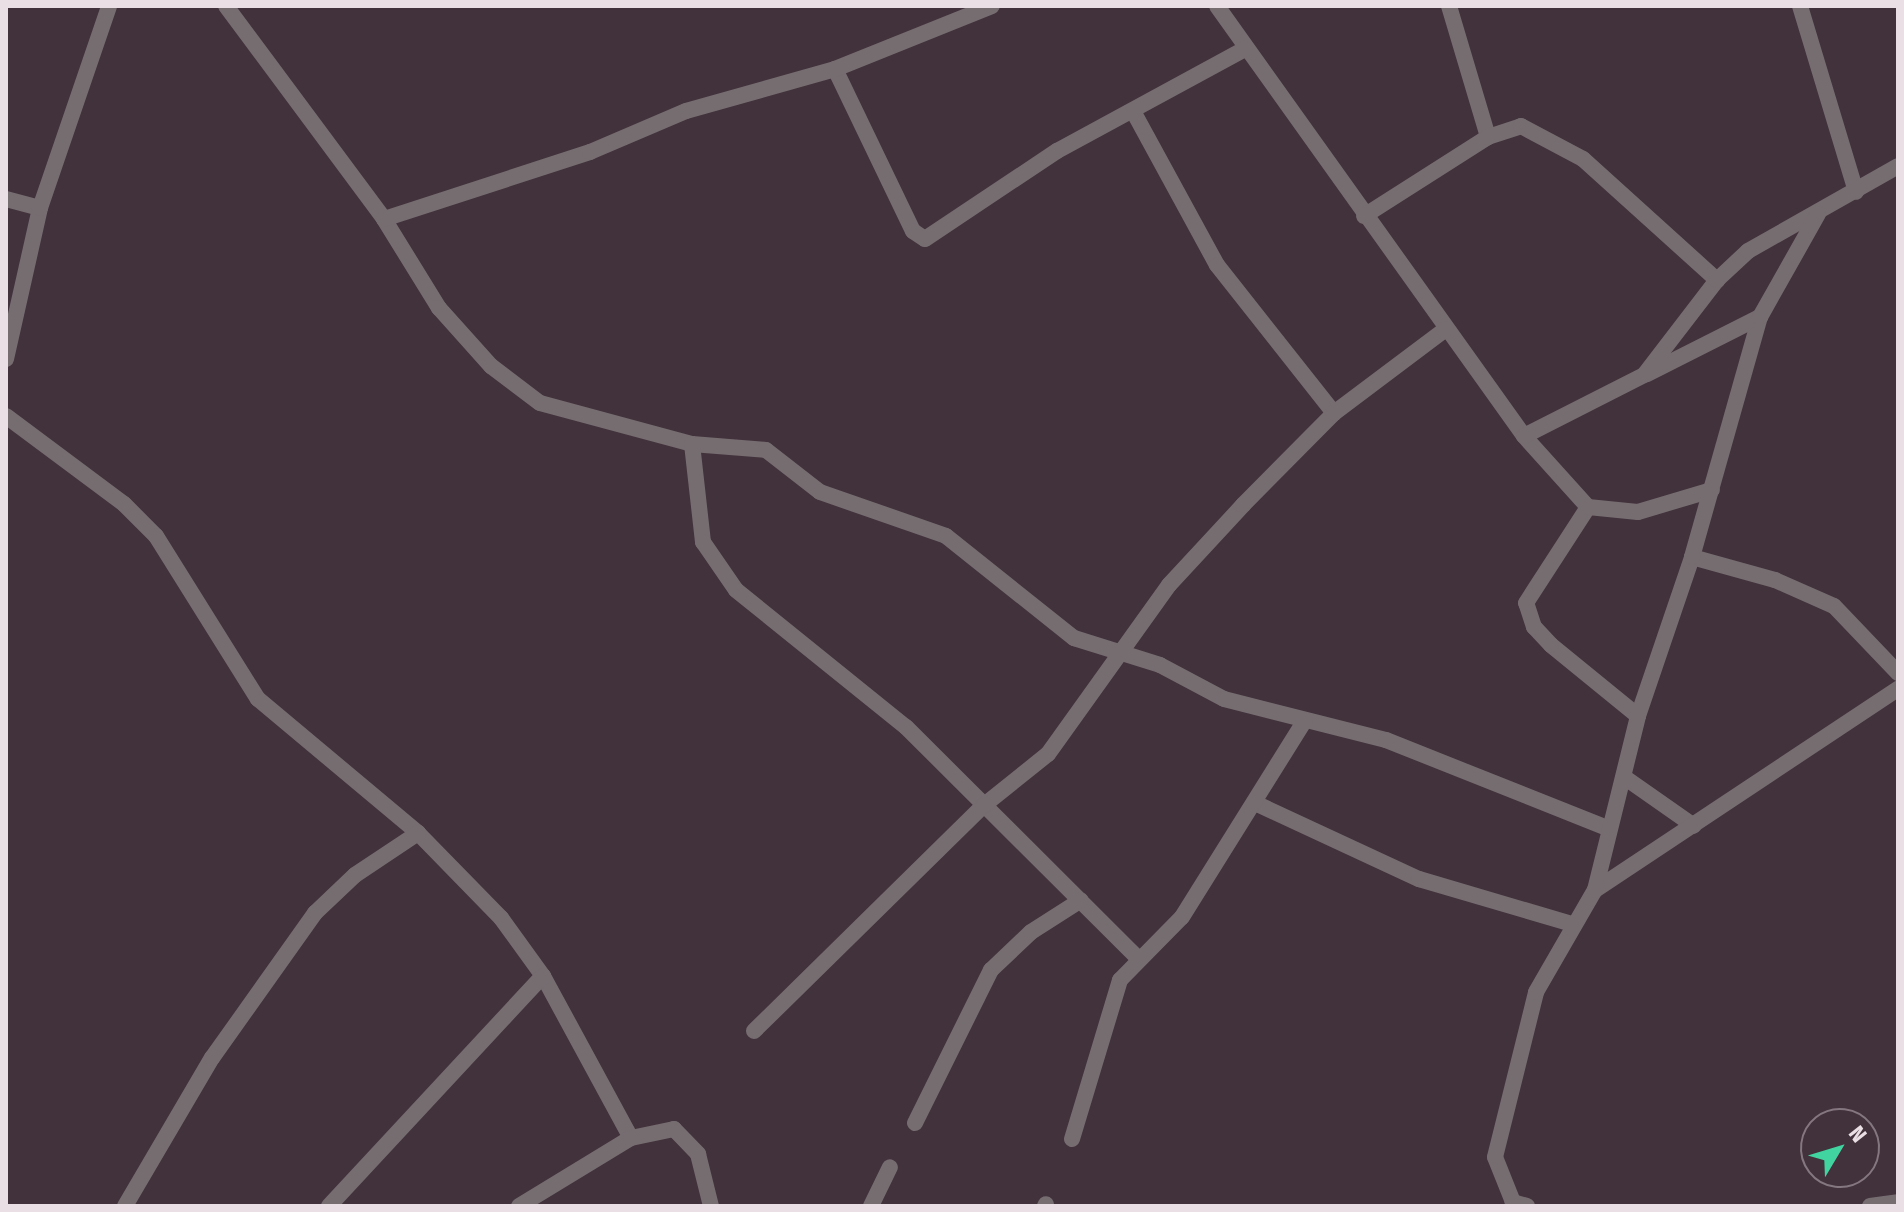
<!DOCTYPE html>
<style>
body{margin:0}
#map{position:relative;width:1904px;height:1212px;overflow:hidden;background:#42323b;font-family:"Fira Sans Condensed",sans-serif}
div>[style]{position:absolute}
.street>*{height:16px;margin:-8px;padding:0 8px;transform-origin:8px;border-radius:8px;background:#766d71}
span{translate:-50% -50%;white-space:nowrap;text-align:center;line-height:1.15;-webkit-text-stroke:6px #42323b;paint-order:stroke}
.frame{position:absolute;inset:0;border:8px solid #e9dfe4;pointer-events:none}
.north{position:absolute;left:1800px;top:1108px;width:80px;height:80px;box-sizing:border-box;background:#42323b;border:2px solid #85777f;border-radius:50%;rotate:52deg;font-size:22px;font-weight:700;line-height:32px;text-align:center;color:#e9dfe4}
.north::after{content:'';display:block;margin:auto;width:28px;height:36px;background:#42d4a0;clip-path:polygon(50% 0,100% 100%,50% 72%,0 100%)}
</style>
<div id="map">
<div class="street">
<div style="left:226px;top:6px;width:265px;rotate:53.4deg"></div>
<div style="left:384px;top:219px;width:105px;rotate:58.3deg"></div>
<div style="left:439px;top:308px;width:78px;rotate:48.1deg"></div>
<div style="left:491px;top:366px;width:61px;rotate:37.1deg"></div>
<div style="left:540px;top:403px;width:157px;rotate:15.1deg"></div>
<div style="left:692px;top:444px;width:74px;rotate:4.6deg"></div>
<div style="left:766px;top:450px;width:68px;rotate:37.9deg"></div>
<div style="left:820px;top:492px;width:133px;rotate:19.2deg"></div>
<div style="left:946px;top:536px;width:164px;rotate:38.6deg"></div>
<div style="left:1074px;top:638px;width:90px;rotate:17.4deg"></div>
<div style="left:1160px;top:665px;width:72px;rotate:28deg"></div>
<div style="left:1224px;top:699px;width:167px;rotate:14.2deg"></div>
<div style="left:1386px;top:740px;width:238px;rotate:21.7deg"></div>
<div style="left:1217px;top:6px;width:528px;rotate:54.47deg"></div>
<div style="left:1524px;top:436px;width:96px;rotate:48deg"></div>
<div style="left:1449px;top:6px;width:137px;rotate:73.4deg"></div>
<div style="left:1800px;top:6px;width:194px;rotate:73.2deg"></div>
<div style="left:835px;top:69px;width:180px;rotate:64.3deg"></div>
<div style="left:913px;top:231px;width:14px;rotate:34deg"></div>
<div style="left:925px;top:239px;width:159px;rotate:-33.7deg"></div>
<div style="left:1057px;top:151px;width:214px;rotate:-28.5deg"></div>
<div style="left:1133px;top:111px;width:175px;rotate:61.4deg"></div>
<div style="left:1217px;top:265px;width:189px;rotate:51.7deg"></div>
<div style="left:6px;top:199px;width:35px;rotate:15deg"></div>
<div style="left:1364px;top:216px;width:147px;rotate:-32.5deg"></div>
<div style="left:1488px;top:137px;width:35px;rotate:-18deg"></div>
<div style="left:1521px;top:126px;width:70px;rotate:28deg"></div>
<div style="left:1583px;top:159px;width:181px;rotate:42.1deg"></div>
<div style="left:384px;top:219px;width:217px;rotate:-18deg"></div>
<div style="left:590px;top:152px;width:104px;rotate:-23.1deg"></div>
<div style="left:686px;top:111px;width:155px;rotate:-15.7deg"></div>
<div style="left:835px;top:69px;width:169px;rotate:-21.9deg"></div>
<div style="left:6px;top:359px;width:155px;rotate:-77.3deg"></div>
<div style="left:40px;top:208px;width:213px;rotate:-71.1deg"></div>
<div style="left:1647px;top:374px;width:127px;rotate:-26.8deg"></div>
<div style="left:6px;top:416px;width:147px;rotate:36.7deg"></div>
<div style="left:124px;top:504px;width:45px;rotate:45deg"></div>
<div style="left:156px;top:536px;width:192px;rotate:58deg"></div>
<div style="left:258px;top:699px;width:209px;rotate:39.9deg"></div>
<div style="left:418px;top:833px;width:119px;rotate:45.7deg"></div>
<div style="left:501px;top:918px;width:72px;rotate:54.1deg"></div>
<div style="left:543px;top:976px;width:184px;rotate:61.5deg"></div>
<div style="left:1524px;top:436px;width:135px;rotate:-26.9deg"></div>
<div style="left:1644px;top:375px;width:120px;rotate:-52.5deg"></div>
<div style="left:1717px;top:280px;width:42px;rotate:-43.1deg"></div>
<div style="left:1748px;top:251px;width:172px;rotate:-29.5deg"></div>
<div style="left:692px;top:444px;width:99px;rotate:83.6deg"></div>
<div style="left:703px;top:542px;width:58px;rotate:55.5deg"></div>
<div style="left:736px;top:590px;width:218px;rotate:38.9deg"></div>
<div style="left:906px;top:727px;width:327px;rotate:44.9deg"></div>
<div style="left:1692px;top:557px;width:86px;rotate:15.5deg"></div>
<div style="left:1775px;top:580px;width:64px;rotate:23.8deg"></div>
<div style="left:1834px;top:606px;width:93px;rotate:46.3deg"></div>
<div style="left:1638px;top:716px;width:112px;rotate:-140.8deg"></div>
<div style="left:1551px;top:645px;width:25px;rotate:-133deg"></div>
<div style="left:1534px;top:627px;width:25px;rotate:-108deg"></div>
<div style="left:1526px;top:603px;width:114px;rotate:-57.1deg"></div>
<div style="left:1588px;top:507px;width:50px;rotate:5.7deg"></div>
<div style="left:1638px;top:512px;width:77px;rotate:-16.6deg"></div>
<div style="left:1624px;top:777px;width:85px;rotate:35deg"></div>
<div style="left:1255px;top:803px;width:181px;rotate:24.9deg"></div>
<div style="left:1419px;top:879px;width:159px;rotate:16.4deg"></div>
<div style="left:1595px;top:890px;width:364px;rotate:-33.6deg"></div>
<div style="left:754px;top:1031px;width:321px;rotate:-44.5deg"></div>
<div style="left:983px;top:806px;width:83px;rotate:-38.7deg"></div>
<div style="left:1048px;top:754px;width:208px;rotate:-54.4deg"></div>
<div style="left:1169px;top:585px;width:109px;rotate:-47.2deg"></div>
<div style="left:1243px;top:505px;width:129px;rotate:-45.3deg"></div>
<div style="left:1334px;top:413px;width:140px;rotate:-36.9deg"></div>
<div style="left:915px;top:1123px;width:171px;rotate:-63.6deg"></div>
<div style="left:991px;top:970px;width:55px;rotate:-43.5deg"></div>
<div style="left:1031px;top:932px;width:59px;rotate:-32.6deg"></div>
<div style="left:1072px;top:1139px;width:166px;rotate:-73.2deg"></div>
<div style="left:1120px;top:980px;width:88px;rotate:-45.5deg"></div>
<div style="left:1182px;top:917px;width:232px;rotate:-58deg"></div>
<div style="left:125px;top:1206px;width:172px;rotate:-59.6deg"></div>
<div style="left:212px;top:1058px;width:178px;rotate:-54.6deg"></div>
<div style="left:315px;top:913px;width:55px;rotate:-43.5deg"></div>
<div style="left:355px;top:875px;width:76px;rotate:-33.7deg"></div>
<div style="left:329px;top:1206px;width:314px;rotate:-47.1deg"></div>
<div style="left:519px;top:1206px;width:131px;rotate:-31.3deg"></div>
<div style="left:631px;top:1138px;width:44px;rotate:-11.8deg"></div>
<div style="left:674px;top:1129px;width:35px;rotate:46deg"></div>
<div style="left:698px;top:1154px;width:54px;rotate:76deg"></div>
<div style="left:871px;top:1206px;width:43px;rotate:-64deg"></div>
<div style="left:1045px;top:1206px;width:2px;rotate:-63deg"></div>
<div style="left:1527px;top:1206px;width:15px;rotate:-164deg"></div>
<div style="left:1513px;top:1202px;width:48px;rotate:-111.8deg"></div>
<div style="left:1495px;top:1157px;width:170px;rotate:-76deg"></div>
<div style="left:1536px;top:992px;width:118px;rotate:-60deg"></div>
<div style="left:1595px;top:890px;width:179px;rotate:-76.1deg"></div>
<div style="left:1638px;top:716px;width:168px;rotate:-71.2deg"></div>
<div style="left:1692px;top:557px;width:249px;rotate:-74.2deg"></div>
<div style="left:1760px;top:317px;width:118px;rotate:-60.6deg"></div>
<div style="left:1870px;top:1206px;width:28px;rotate:-8deg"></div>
</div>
<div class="frame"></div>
<div class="north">N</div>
</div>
